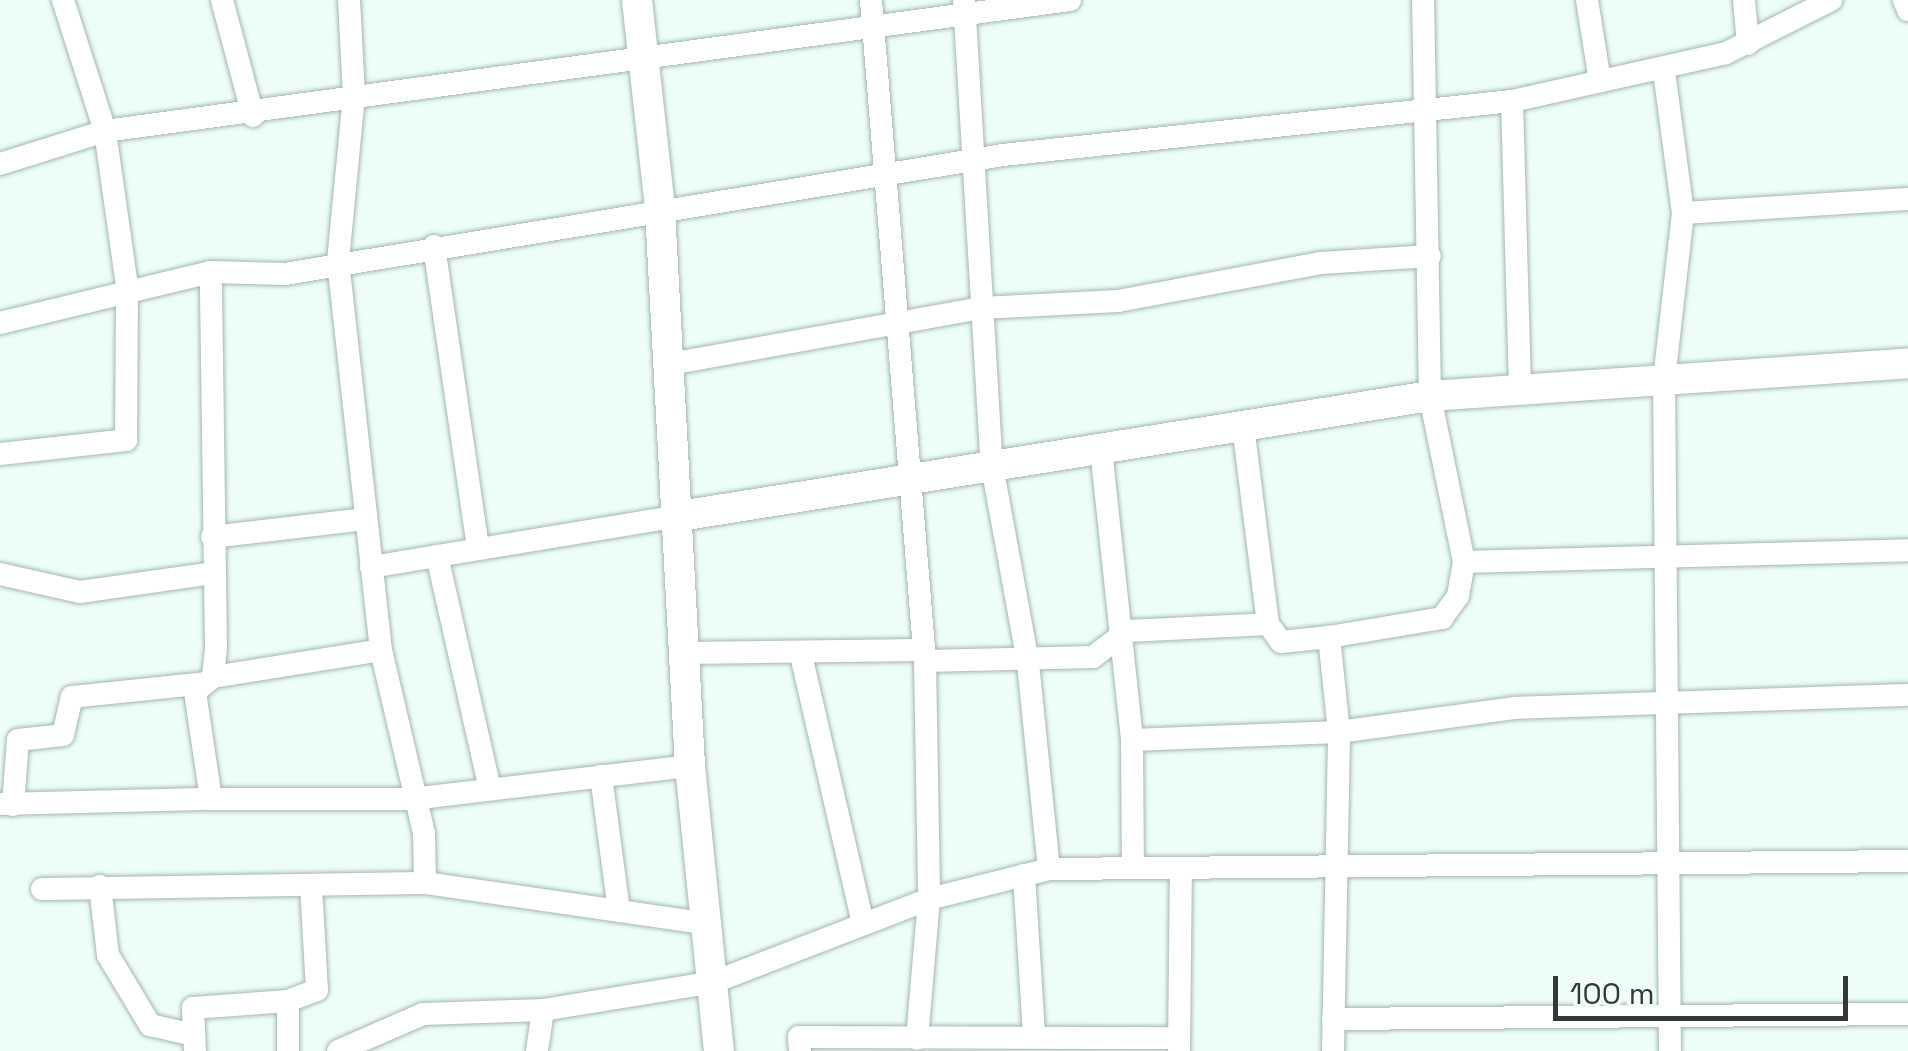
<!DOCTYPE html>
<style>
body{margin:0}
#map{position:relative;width:1908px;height:1051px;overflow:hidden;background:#edfefa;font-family:"Space Grotesk",sans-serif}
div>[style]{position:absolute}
.roads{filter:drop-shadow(0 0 2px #a5b5b2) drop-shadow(0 0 2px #a5b5b2)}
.minor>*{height:22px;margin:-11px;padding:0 11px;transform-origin:11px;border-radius:11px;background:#fff}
.tertiary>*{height:30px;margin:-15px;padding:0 15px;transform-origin:15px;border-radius:15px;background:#fff}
span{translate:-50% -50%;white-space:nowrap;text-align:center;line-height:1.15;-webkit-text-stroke:9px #edfefa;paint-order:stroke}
.scale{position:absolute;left:1553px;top:976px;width:295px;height:45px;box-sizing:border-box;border:5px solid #323938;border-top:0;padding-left:12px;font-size:30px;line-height:35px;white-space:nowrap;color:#323938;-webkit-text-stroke:8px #edfefa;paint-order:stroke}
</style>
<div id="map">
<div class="roads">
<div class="minor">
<div style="left:222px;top:0;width:120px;rotate:75deg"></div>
<div style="left:349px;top:0;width:95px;rotate:87deg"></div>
<div style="left:354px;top:95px;width:167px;rotate:95.5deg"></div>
<div style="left:338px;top:261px;width:391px;rotate:83.7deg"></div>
<div style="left:381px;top:650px;width:188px;rotate:76.8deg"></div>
<div style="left:424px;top:833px;width:50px;rotate:88.9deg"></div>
<div style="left:871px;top:0;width:663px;rotate:85.33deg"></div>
<div style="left:925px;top:661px;width:238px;rotate:89deg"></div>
<div style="left:929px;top:899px;width:140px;rotate:94.9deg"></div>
<div style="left:964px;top:0;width:467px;rotate:86.6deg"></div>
<div style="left:992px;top:466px;width:200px;rotate:79.6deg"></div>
<div style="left:1028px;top:663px;width:207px;rotate:84.2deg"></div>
<div style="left:1587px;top:0;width:82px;rotate:80.9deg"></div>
<div style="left:1744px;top:0;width:44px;rotate:84.8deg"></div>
<div style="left:1904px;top:0;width:11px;rotate:68deg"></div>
<div style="left:1664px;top:71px;width:143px;rotate:82.4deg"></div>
<div style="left:1683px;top:213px;width:168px;rotate:96.5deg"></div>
<div style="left:1664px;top:380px;width:671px;rotate:89.49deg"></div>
<div style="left:1512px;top:101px;width:289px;rotate:88.4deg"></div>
<div style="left:0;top:164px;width:110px;rotate:-17.4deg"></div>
<div style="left:105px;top:131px;width:974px;rotate:-7.73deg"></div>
<div style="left:1683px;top:213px;width:225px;rotate:-3.6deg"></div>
<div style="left:434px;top:246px;width:305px;rotate:81.7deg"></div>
<div style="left:0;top:323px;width:217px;rotate:-13.6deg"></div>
<div style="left:211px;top:272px;width:74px;rotate:1.5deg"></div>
<div style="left:285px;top:274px;width:728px;rotate:-9.41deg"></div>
<div style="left:1003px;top:155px;width:512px;rotate:-6.06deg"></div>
<div style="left:1512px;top:101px;width:219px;rotate:-12.6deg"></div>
<div style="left:1726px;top:53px;width:118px;rotate:-26.8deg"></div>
<div style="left:670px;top:364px;width:316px;rotate:-10.2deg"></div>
<div style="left:981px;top:308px;width:137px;rotate:-2.9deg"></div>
<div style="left:1118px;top:301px;width:207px;rotate:-10.6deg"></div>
<div style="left:1321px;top:263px;width:109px;rotate:-3.7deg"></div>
<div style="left:1101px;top:449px;width:293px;rotate:83.9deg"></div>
<div style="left:1132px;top:740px;width:207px;rotate:-2.2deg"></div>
<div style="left:1339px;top:732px;width:178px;rotate:-7.8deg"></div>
<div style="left:1515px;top:708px;width:393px;rotate:-1.9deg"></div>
<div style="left:0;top:454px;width:127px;rotate:-6.3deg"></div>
<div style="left:126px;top:440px;width:154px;rotate:-89.6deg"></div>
<div style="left:127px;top:286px;width:157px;rotate:-98.1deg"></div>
<div style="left:105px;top:131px;width:138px;rotate:-107.8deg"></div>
<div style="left:212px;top:537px;width:154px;rotate:-6.7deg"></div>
<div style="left:437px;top:556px;width:239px;rotate:77.2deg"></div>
<div style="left:1464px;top:562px;width:444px;rotate:-1.5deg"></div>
<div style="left:371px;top:567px;width:313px;rotate:-9.4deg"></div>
<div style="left:0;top:574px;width:82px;rotate:12.7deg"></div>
<div style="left:80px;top:592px;width:134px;rotate:-8.1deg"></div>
<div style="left:1268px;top:624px;width:22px;rotate:54deg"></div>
<div style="left:1281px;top:642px;width:48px;rotate:-5.9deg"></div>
<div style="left:685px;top:653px;width:236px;rotate:-0.7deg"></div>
<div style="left:801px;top:655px;width:276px;rotate:77deg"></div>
<div style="left:925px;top:661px;width:168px;rotate:-1.4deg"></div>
<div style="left:1093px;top:657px;width:43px;rotate:-37.4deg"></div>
<div style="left:1127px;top:631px;width:141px;rotate:-2.8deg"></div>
<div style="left:1268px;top:624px;width:200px;rotate:-97.2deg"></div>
<div style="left:213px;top:677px;width:170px;rotate:-9.1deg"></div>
<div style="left:1132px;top:740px;width:128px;rotate:89.6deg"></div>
<div style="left:601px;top:776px;width:136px;rotate:82.4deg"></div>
<div style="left:211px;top:799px;width:201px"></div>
<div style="left:412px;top:799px;width:280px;rotate:-6.8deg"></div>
<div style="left:0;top:804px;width:211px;rotate:-1.4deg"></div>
<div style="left:211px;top:799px;width:108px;rotate:-98.5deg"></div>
<div style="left:195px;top:692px;width:23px;rotate:-40deg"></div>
<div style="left:213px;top:677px;width:30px;rotate:-84deg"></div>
<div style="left:216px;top:647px;width:375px;rotate:-90.8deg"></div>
<div style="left:13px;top:805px;width:65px;rotate:-85.6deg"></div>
<div style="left:18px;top:740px;width:45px;rotate:-6.3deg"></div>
<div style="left:63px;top:735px;width:39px;rotate:-77deg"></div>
<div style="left:72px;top:697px;width:127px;rotate:-5.9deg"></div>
<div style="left:1024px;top:875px;width:159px;rotate:86.4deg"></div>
<div style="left:100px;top:886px;width:69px;rotate:83.4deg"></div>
<div style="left:108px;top:955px;width:82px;rotate:59deg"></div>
<div style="left:150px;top:1025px;width:45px;rotate:12.8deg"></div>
<div style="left:42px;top:889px;width:383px;rotate:-0.9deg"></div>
<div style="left:425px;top:883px;width:286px;rotate:8.2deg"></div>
<div style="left:1333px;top:1019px;width:575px;rotate:-0.5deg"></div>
<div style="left:1179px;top:1050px;width:182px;rotate:-89.4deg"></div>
<div style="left:195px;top:1051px;width:43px;rotate:-92.7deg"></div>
<div style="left:193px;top:1008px;width:95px;rotate:-4.2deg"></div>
<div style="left:288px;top:1051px;width:50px;rotate:-90deg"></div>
<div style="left:288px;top:1001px;width:31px;rotate:-21deg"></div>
<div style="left:317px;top:990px;width:104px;rotate:-93.3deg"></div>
<div style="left:338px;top:1051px;width:93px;rotate:-23.5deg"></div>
<div style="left:423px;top:1014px;width:120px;rotate:-1.9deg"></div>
<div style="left:543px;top:1010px;width:173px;rotate:-9.3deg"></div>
<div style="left:714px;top:982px;width:230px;rotate:-21.1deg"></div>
<div style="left:929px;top:899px;width:124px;rotate:-14deg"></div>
<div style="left:1049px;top:869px;width:859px;rotate:-0.53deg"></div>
<div style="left:537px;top:1051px;width:41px;rotate:-81.7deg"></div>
<div style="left:800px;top:1051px;width:14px;rotate:-94deg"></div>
<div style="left:799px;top:1037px;width:380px;rotate:0.2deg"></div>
<div style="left:1333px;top:1051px;width:319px;rotate:-88.9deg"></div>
<div style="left:1339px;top:732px;width:96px;rotate:-96deg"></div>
<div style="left:1329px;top:637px;width:115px;rotate:-9.5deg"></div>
<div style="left:1442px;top:618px;width:27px;rotate:-54deg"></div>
<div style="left:1458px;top:596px;width:35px;rotate:-80deg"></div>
<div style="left:1464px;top:562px;width:169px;rotate:-101.6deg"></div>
<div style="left:1430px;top:396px;width:396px;rotate:-91deg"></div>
</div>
<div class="tertiary">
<div style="left:637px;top:0;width:211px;rotate:83.7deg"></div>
<div style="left:660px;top:210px;width:557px;rotate:86.91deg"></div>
<div style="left:690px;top:766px;width:286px;rotate:84.2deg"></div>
<div style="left:680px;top:516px;width:760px;rotate:-9.09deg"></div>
<div style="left:1430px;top:396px;width:479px;rotate:-3.9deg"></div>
</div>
</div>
<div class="scale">100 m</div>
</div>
